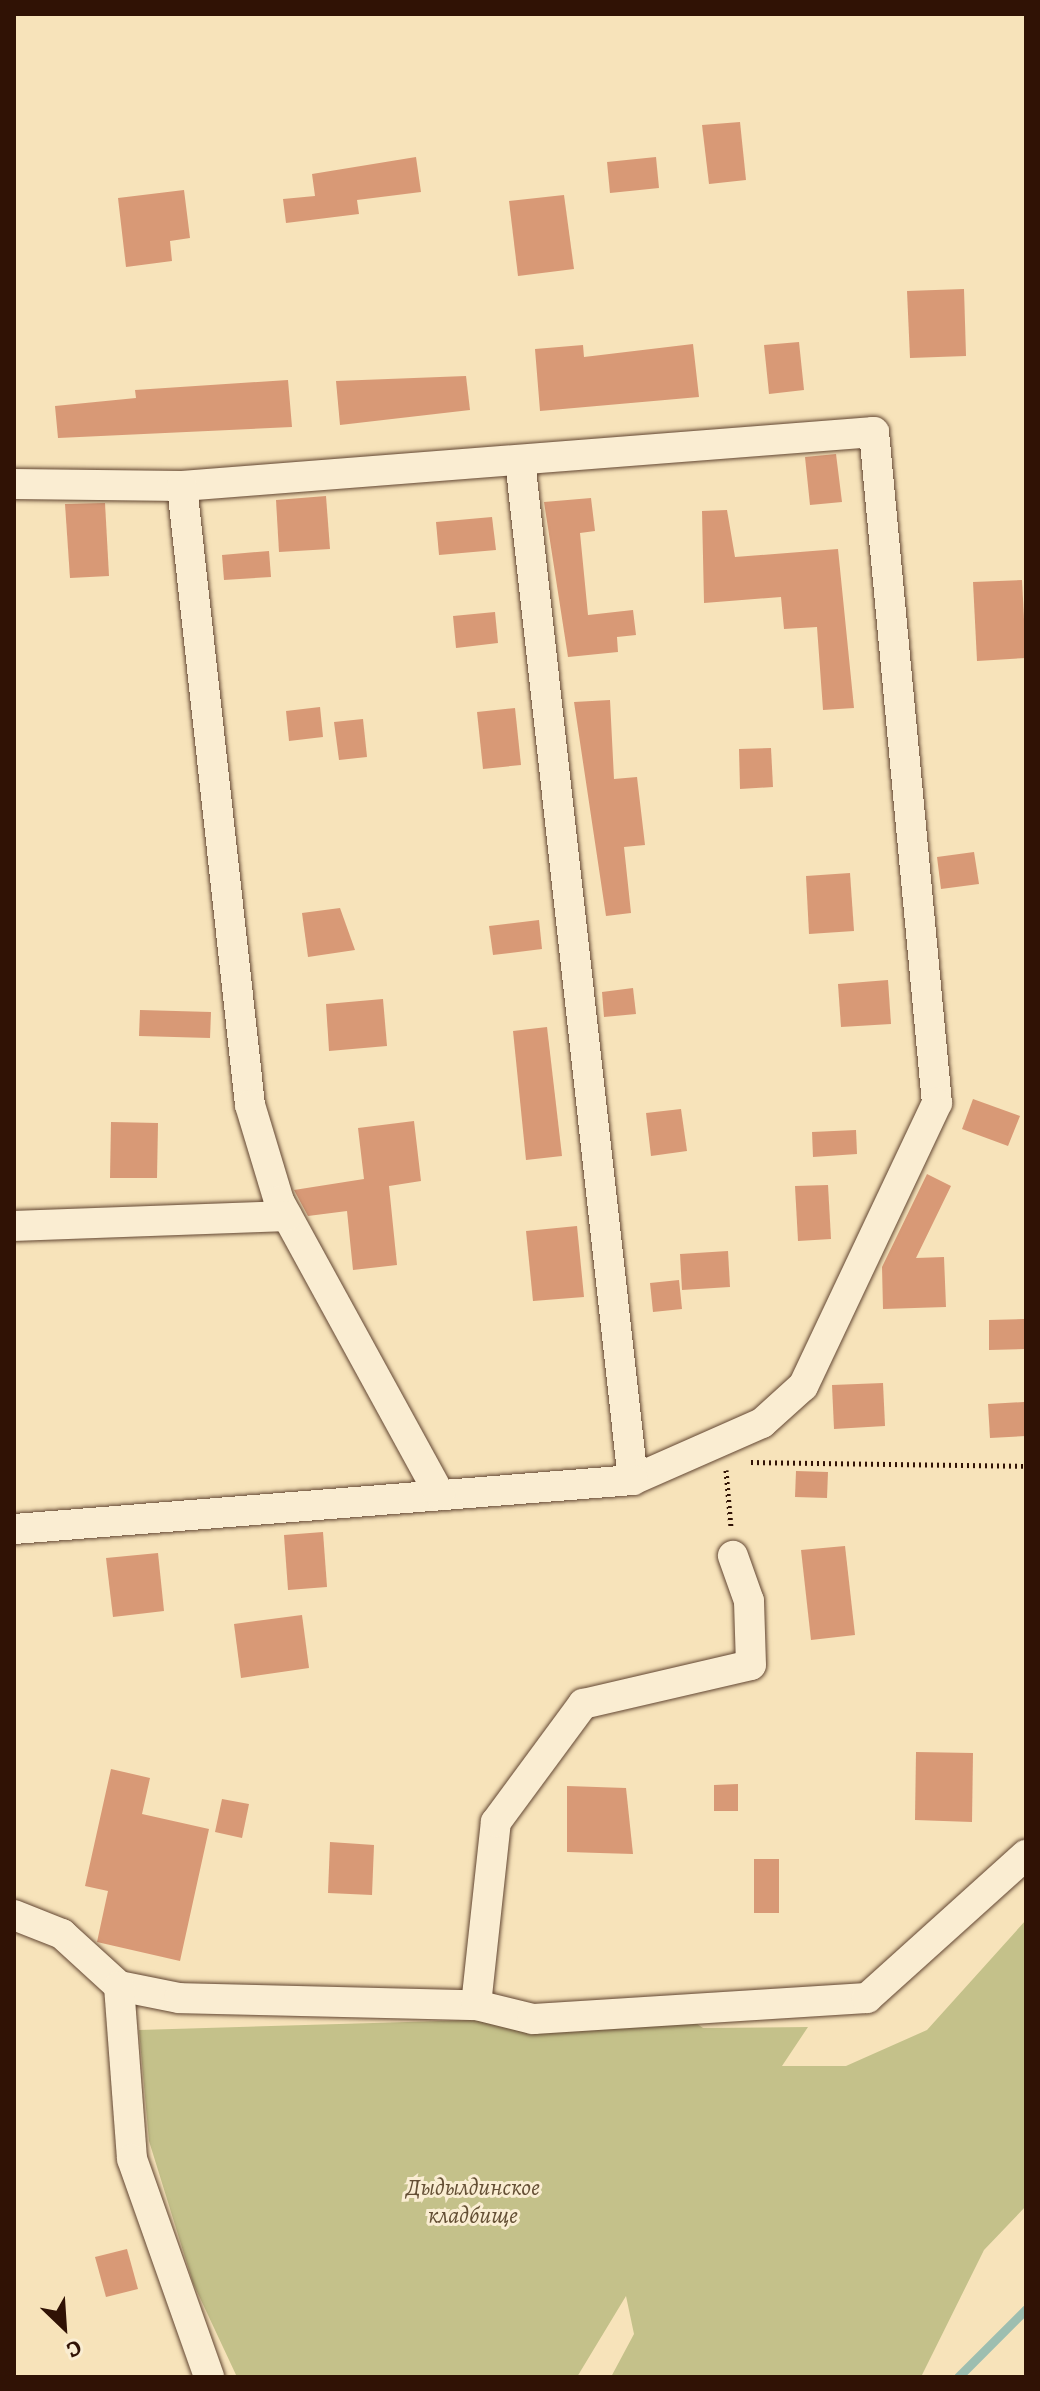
<!DOCTYPE html>
<meta charset="utf-8">
<style>
body{margin:0}
#map{position:relative;width:1040px;height:2391px;overflow:hidden;background:#f7e3ba;font-family:Alegreya,serif}
div>[style]{position:absolute}
.green>*{inset:0;background:#c4c18a}
.stream>*{height:9px;margin:-4.5px;padding:0 4.5px;transform-origin:4.5px;border-radius:4.5px;background:#9dbeb0}
.building>*{inset:0;background:#d89976}
.path>*{height:5px;margin-top:-2.5px;transform-origin:0;background:repeating-linear-gradient(90deg,#301205 0 2px,transparent 0 6px)}
.roads{filter:drop-shadow(0 0 2px #624632) drop-shadow(0 0 2px #624632)}
.minor>*{height:30px;margin:-15px;padding:0 15px;transform-origin:15px;border-radius:15px;background:#faedd2}
span{translate:-50% -50%;white-space:nowrap;text-align:center;line-height:1.15;-webkit-text-stroke:6px #faedd2;paint-order:stroke}
.park-label{font-size:24px;color:#644f34;font-style:italic}
.frame{position:absolute;inset:0;border:16px solid #301205;pointer-events:none}
.north{position:absolute;left:24px;top:2287px;width:80px;height:80px;-webkit-text-stroke:6px #faedd2;paint-order:stroke;rotate:155deg;font-size:22px;font-weight:700;line-height:32px;text-align:center;color:#301205}
.north::after{content:'';display:block;margin:auto;width:28px;height:36px;background:#301205;clip-path:polygon(50% 0,100% 100%,50% 72%,0 100%)}
</style>
<div id="map">
<div class="green">
<div style="clip-path:polygon(1026px 1920px,1026px 2206px,984px 2250px,921px 2377px,611px 2377px,634px 2334px,626px 2296px,577px 2377px,237px 2377px,193px 2283px,149px 2141px,139px 2030px,683px 2014px,703px 2028px,808px 2027px,782px 2066px,846px 2066px,927px 2030px)"></div>
</div>
<div class="stream">
<div style="left:958px;top:2377px;width:96px;rotate:-45deg"></div>
</div>
<div class="building">
<div style="clip-path:polygon(740px 122px,746px 180px,709px 184px,702px 125px)"></div>
<div style="clip-path:polygon(416px 157px,421px 192px,357px 200px,359px 214px,286px 223px,283px 199px,315px 196px,312px 174px)"></div>
<div style="clip-path:polygon(656px 157px,659px 188px,610px 193px,607px 162px)"></div>
<div style="clip-path:polygon(184px 190px,190px 238px,170px 241px,172px 261px,126px 267px,118px 198px)"></div>
<div style="clip-path:polygon(564px 195px,574px 269px,518px 276px,509px 201px)"></div>
<div style="clip-path:polygon(964px 289px,966px 356px,910px 358px,907px 291px)"></div>
<div style="clip-path:polygon(799px 342px,804px 390px,769px 394px,764px 345px)"></div>
<div style="clip-path:polygon(693px 344px,699px 397px,540px 411px,535px 349px,583px 345px,584px 357px)"></div>
<div style="clip-path:polygon(466px 376px,470px 410px,340px 425px,336px 381px)"></div>
<div style="clip-path:polygon(288px 380px,292px 427px,58px 438px,55px 406px,136px 398px,135px 390px)"></div>
<div style="clip-path:polygon(836px 454px,842px 502px,810px 505px,805px 457px)"></div>
<div style="clip-path:polygon(326px 496px,330px 549px,279px 552px,276px 500px)"></div>
<div style="clip-path:polygon(591px 498px,595px 531px,580px 533px,588px 615px,633px 610px,636px 635px,617px 637px,618px 652px,568px 657px,544px 502px)"></div>
<div style="clip-path:polygon(105px 503px,109px 576px,70px 578px,65px 504px)"></div>
<div style="clip-path:polygon(727px 510px,735px 557px,838px 549px,854px 708px,823px 710px,817px 627px,784px 629px,781px 597px,704px 603px,702px 511px)"></div>
<div style="clip-path:polygon(492px 517px,496px 550px,439px 555px,436px 522px)"></div>
<div style="clip-path:polygon(269px 551px,271px 577px,224px 580px,222px 555px)"></div>
<div style="clip-path:polygon(1022px 580px,1026px 658px,977px 661px,973px 582px)"></div>
<div style="clip-path:polygon(495px 612px,498px 643px,456px 648px,453px 616px)"></div>
<div style="clip-path:polygon(610px 700px,614px 779px,637px 777px,645px 845px,624px 847px,631px 913px,606px 916px,574px 702px)"></div>
<div style="clip-path:polygon(320px 707px,323px 737px,289px 741px,286px 711px)"></div>
<div style="clip-path:polygon(515px 708px,521px 765px,483px 769px,477px 712px)"></div>
<div style="clip-path:polygon(363px 719px,367px 757px,339px 760px,334px 722px)"></div>
<div style="clip-path:polygon(771px 748px,773px 787px,740px 789px,739px 749px)"></div>
<div style="clip-path:polygon(974px 852px,979px 884px,941px 889px,937px 857px)"></div>
<div style="clip-path:polygon(850px 873px,854px 931px,809px 934px,806px 876px)"></div>
<div style="clip-path:polygon(340px 908px,355px 950px,308px 957px,302px 913px)"></div>
<div style="clip-path:polygon(539px 920px,542px 949px,493px 955px,489px 926px)"></div>
<div style="clip-path:polygon(888px 980px,891px 1024px,841px 1027px,838px 984px)"></div>
<div style="clip-path:polygon(633px 988px,636px 1014px,604px 1017px,602px 992px)"></div>
<div style="clip-path:polygon(383px 999px,387px 1046px,329px 1051px,326px 1004px)"></div>
<div style="clip-path:polygon(140px 1010px,211px 1012px,210px 1038px,139px 1036px)"></div>
<div style="clip-path:polygon(547px 1027px,562px 1156px,526px 1160px,513px 1031px)"></div>
<div style="clip-path:polygon(973px 1099px,1020px 1116px,1008px 1146px,962px 1129px)"></div>
<div style="clip-path:polygon(681px 1109px,687px 1151px,651px 1156px,646px 1113px)"></div>
<div style="clip-path:polygon(414px 1121px,421px 1181px,389px 1186px,397px 1265px,353px 1270px,347px 1211px,308px 1216px,294px 1190px,364px 1179px,358px 1128px)"></div>
<div style="clip-path:polygon(111px 1122px,158px 1123px,157px 1178px,110px 1178px)"></div>
<div style="clip-path:polygon(856px 1130px,857px 1154px,813px 1157px,812px 1132px)"></div>
<div style="clip-path:polygon(927px 1174px,951px 1186px,916px 1258px,944px 1257px,946px 1307px,883px 1309px,882px 1267px)"></div>
<div style="clip-path:polygon(828px 1185px,831px 1239px,798px 1241px,795px 1186px)"></div>
<div style="clip-path:polygon(577px 1226px,584px 1297px,533px 1301px,526px 1231px)"></div>
<div style="clip-path:polygon(728px 1251px,730px 1287px,682px 1290px,680px 1254px)"></div>
<div style="clip-path:polygon(679px 1280px,682px 1309px,653px 1312px,650px 1283px)"></div>
<div style="clip-path:polygon(1024px 1319px,1025px 1349px,989px 1350px,989px 1320px)"></div>
<div style="clip-path:polygon(883px 1383px,885px 1426px,834px 1429px,832px 1385px)"></div>
<div style="clip-path:polygon(1024px 1402px,1026px 1436px,990px 1438px,988px 1404px)"></div>
<div style="clip-path:polygon(796px 1471px,828px 1472px,827px 1498px,795px 1497px)"></div>
<div style="clip-path:polygon(323px 1532px,327px 1587px,288px 1590px,284px 1535px)"></div>
<div style="clip-path:polygon(845px 1546px,855px 1635px,811px 1640px,801px 1550px)"></div>
<div style="clip-path:polygon(158px 1553px,164px 1611px,113px 1617px,106px 1558px)"></div>
<div style="clip-path:polygon(302px 1615px,309px 1668px,241px 1678px,234px 1624px)"></div>
<div style="clip-path:polygon(916px 1752px,973px 1753px,972px 1822px,915px 1820px)"></div>
<div style="clip-path:polygon(111px 1769px,150px 1778px,142px 1814px,209px 1829px,180px 1961px,97px 1942px,108px 1891px,85px 1886px)"></div>
<div style="clip-path:polygon(738px 1784px,738px 1811px,714px 1811px,714px 1785px)"></div>
<div style="clip-path:polygon(567px 1786px,626px 1788px,633px 1854px,567px 1852px)"></div>
<div style="clip-path:polygon(222px 1799px,249px 1804px,242px 1838px,215px 1832px)"></div>
<div style="clip-path:polygon(330px 1842px,374px 1845px,372px 1895px,328px 1893px)"></div>
<div style="clip-path:polygon(754px 1859px,779px 1859px,779px 1913px,754px 1913px)"></div>
<div style="clip-path:polygon(127px 2249px,138px 2289px,106px 2297px,95px 2257px)"></div>
</div>
<div class="path">
<div style="left:751px;top:1462px;width:275px;rotate:0.8deg"></div>
<div style="left:726px;top:1470px;width:57px;rotate:85deg"></div>
</div>
<div class="roads">
<div class="minor">
<div style="left:520px;top:460px;width:1026px;rotate:83.68deg"></div>
<div style="left:14px;top:484px;width:168px;rotate:0.7deg"></div>
<div style="left:182px;top:486px;width:694px;rotate:-4.46deg"></div>
<div style="left:874px;top:432px;width:674px;rotate:84.64deg"></div>
<div style="left:937px;top:1103px;width:313px;rotate:115.3deg"></div>
<div style="left:803px;top:1386px;width:55px;rotate:137.9deg"></div>
<div style="left:762px;top:1423px;width:141px;rotate:156.2deg"></div>
<div style="left:633px;top:1480px;width:621px;rotate:175.47deg"></div>
<div style="left:182px;top:486px;width:623px;rotate:83.73deg"></div>
<div style="left:250px;top:1105px;width:100px;rotate:73.2deg"></div>
<div style="left:279px;top:1201px;width:335px;rotate:61.3deg"></div>
<div style="left:14px;top:1226px;width:273px;rotate:-2.1deg"></div>
<div style="left:14px;top:1915px;width:52px;rotate:21.6deg"></div>
<div style="left:62px;top:1934px;width:77px;rotate:42.4deg"></div>
<div style="left:119px;top:1986px;width:61px;rotate:11.3deg"></div>
<div style="left:179px;top:1998px;width:297px;rotate:1.4deg"></div>
<div style="left:476px;top:2005px;width:184px;rotate:-83.8deg"></div>
<div style="left:496px;top:1822px;width:147px;rotate:-53.6deg"></div>
<div style="left:583px;top:1704px;width:172px;rotate:-13.1deg"></div>
<div style="left:751px;top:1665px;width:64px;rotate:-91.8deg"></div>
<div style="left:749px;top:1601px;width:48px;rotate:-109.6deg"></div>
<div style="left:119px;top:1986px;width:173px;rotate:85.7deg"></div>
<div style="left:132px;top:2159px;width:231px;rotate:70.5deg"></div>
<div style="left:476px;top:2005px;width:59px;rotate:13.8deg"></div>
<div style="left:533px;top:2019px;width:335px;rotate:-3.6deg"></div>
<div style="left:867px;top:1998px;width:214px;rotate:-42deg"></div>
</div>
</div>
<div class="park-label">
<span style="left:473px;top:2202px">Дыдылдинское<br>кладбище</span>
</div>
<div class="frame"></div>
<div class="north">С</div>
</div>
